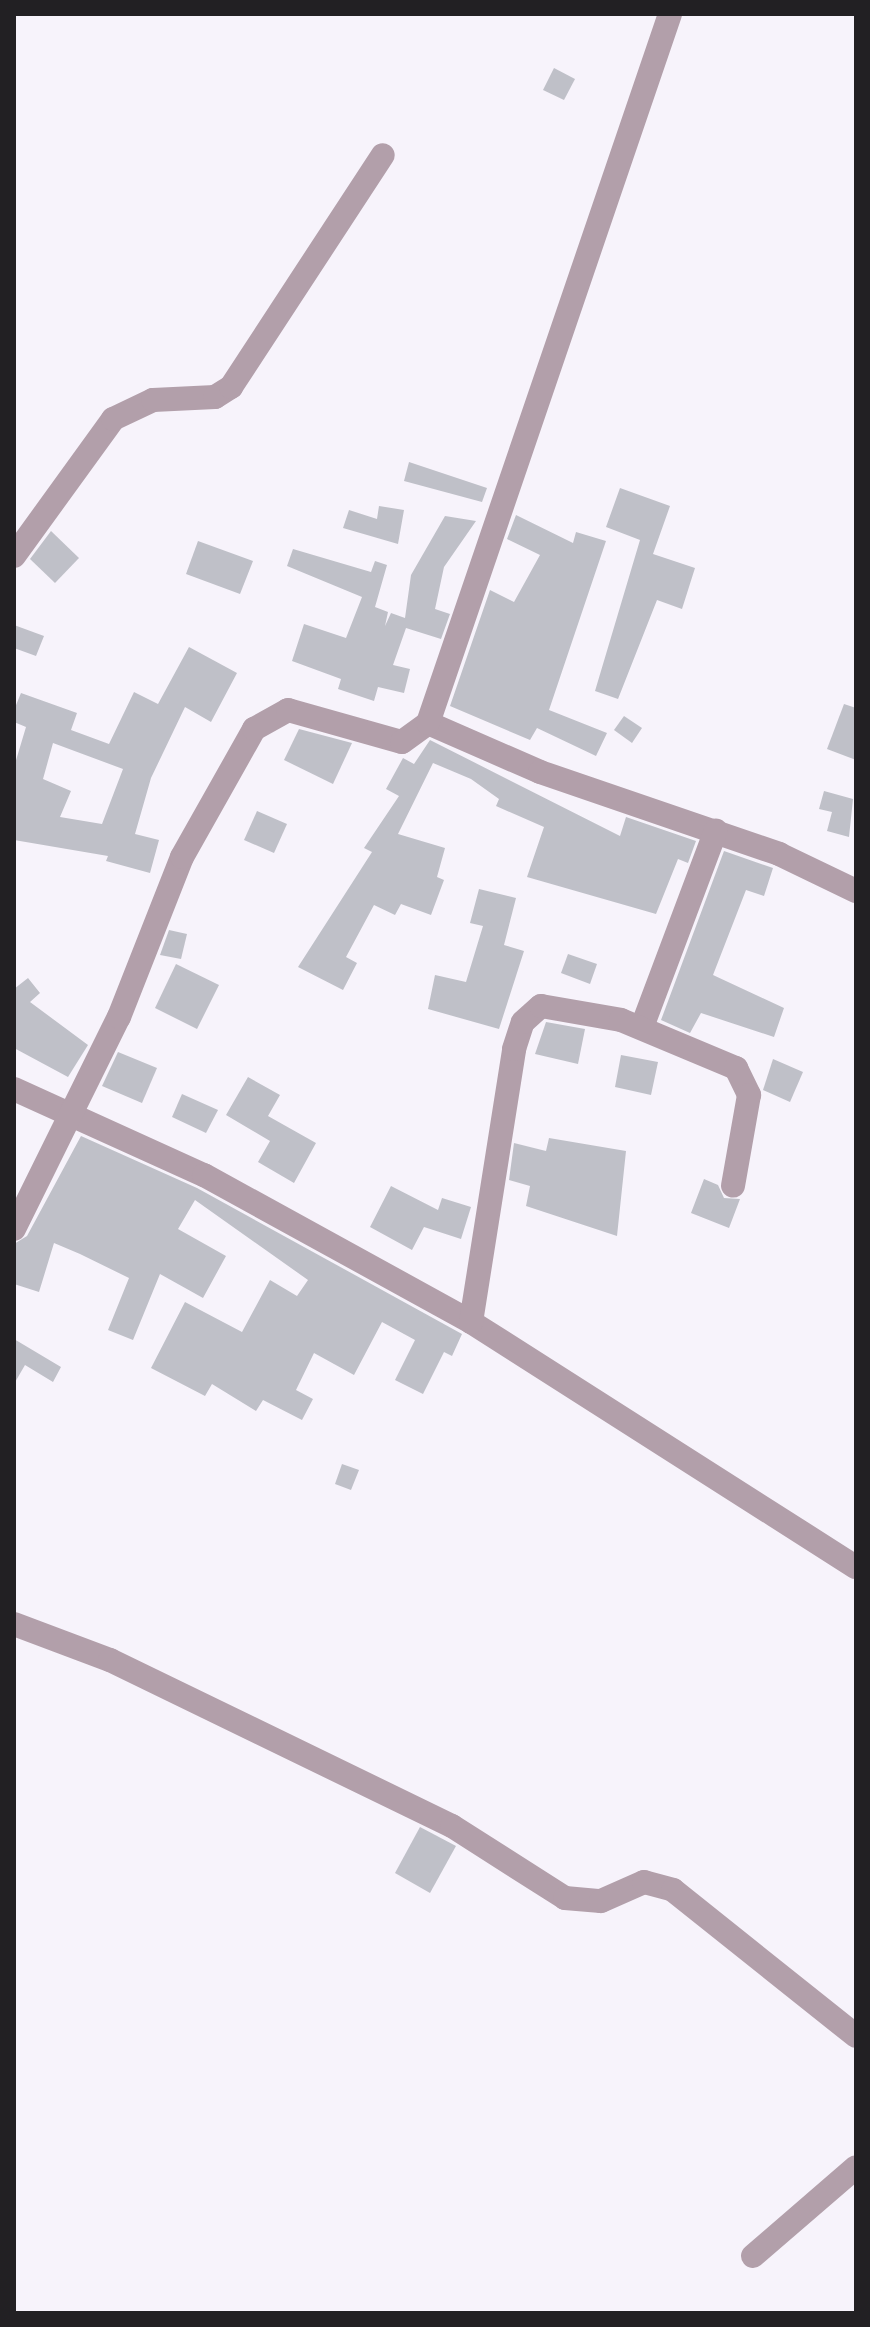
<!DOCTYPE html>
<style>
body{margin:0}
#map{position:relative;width:870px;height:2327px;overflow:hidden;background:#f7f3fb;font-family:"Sofia Sans Condensed",sans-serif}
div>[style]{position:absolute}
.building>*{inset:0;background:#bfc0c8}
.minor>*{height:24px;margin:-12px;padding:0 12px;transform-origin:12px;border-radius:12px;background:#b29faa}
span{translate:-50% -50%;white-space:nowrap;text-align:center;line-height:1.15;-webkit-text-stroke:6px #fff;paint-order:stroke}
.frame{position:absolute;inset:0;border:16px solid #222023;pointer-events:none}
</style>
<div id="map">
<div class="building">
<div style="clip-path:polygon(554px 68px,575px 79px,564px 100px,543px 90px)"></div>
<div style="clip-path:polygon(409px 462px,487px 488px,482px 502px,404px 481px)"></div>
<div style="clip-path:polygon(620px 488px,670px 506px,653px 554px,695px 568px,682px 609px,657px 600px,618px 699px,595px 691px,640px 540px,606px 527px)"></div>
<div style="clip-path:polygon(379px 506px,404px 510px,398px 544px,343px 528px,349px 510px,377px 519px)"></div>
<div style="clip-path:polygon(516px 515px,573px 543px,576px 532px,606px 541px,549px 710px,607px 733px,596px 756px,537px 728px,530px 740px,450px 706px,490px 590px,514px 602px,540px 555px,507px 539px)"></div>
<div style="clip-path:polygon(445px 516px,476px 521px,444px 567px,435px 609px,450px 614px,441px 639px,406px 628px,393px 665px,410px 669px,404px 693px,378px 687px,374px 701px,338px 689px,341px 679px,292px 661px,304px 624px,346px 638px,362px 597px,287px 566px,293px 549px,371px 572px,375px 561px,387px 565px,375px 607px,388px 612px,385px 626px,391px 613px,405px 618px,411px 575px)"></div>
<div style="clip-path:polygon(51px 531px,79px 558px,55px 583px,30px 559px)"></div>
<div style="clip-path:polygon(198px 541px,253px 561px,240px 594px,186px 574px)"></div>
<div style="clip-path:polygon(14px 625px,44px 636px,36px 656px,14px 648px)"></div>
<div style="clip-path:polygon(evenodd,189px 647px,237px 673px,211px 722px,185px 707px,151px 778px,135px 834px,159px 840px,150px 873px,106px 861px,108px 856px,14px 840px,14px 767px,26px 727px,14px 722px,14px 710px,21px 693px,77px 713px,71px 730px,109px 744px,134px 692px,158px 704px,189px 647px,53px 743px,123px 769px,102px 824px,60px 817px,71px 791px,43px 779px,53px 743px)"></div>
<div style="clip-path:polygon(844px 704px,856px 708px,856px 760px,827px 749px)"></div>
<div style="clip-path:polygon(624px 716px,642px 728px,632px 743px,614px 730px)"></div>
<div style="clip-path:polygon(299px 729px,352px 743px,333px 784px,284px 760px)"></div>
<div style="clip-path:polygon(430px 740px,620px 836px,626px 817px,696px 841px,688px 863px,678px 859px,656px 914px,527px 877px,544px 827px,496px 806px,499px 799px,471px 779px,433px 763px,398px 834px,445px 848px,437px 877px,444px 880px,431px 915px,401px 904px,395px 915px,374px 905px,346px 957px,357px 963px,343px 990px,298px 967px,372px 852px,364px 848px,399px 796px,386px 789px,403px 758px,414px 764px)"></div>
<div style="clip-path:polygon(824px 791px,853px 799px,849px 837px,827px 831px,832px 812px,819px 809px)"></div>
<div style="clip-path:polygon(257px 811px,287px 824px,274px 853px,244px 840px)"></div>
<div style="clip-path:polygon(724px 851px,773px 868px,764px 896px,746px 890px,713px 975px,784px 1008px,774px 1037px,701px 1013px,690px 1033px,661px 1020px)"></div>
<div style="clip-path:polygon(479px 889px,516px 898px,504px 945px,524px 951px,499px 1029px,428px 1009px,435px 975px,466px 982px,483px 926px,470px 923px)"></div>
<div style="clip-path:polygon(169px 930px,187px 934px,181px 959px,160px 955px)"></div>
<div style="clip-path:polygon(568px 954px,597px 964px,590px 984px,561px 973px)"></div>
<div style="clip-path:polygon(176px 964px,219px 985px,197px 1029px,155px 1008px)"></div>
<div style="clip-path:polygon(28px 978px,40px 993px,30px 1002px,88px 1045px,68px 1077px,14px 1048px,14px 989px)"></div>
<div style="clip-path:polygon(546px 1022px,585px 1029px,578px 1064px,535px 1054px)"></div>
<div style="clip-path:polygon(118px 1052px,157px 1068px,142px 1103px,102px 1086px)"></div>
<div style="clip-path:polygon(621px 1055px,658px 1062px,651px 1095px,615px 1087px)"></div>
<div style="clip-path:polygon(773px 1059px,803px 1072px,790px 1102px,763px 1090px)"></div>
<div style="clip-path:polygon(248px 1077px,280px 1095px,268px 1116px,316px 1143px,294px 1183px,258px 1162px,270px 1141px,226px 1115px)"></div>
<div style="clip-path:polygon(182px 1094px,218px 1110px,206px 1133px,172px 1117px)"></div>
<div style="clip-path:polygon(81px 1136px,197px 1188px,462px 1334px,452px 1356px,444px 1352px,423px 1394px,395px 1380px,415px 1340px,382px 1322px,354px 1375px,314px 1353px,296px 1390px,313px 1399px,302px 1420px,263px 1400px,256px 1411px,212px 1384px,205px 1396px,151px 1368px,185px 1302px,242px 1332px,270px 1280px,297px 1296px,308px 1280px,195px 1200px,178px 1229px,226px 1256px,203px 1298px,160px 1274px,133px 1340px,108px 1330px,129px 1278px,80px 1254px,54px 1243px,39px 1292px,14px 1284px,14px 1244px,27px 1236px)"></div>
<div style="clip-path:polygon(549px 1138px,626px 1151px,617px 1236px,526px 1206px,530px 1186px,509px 1180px,514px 1143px,546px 1151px)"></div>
<div style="clip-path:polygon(704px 1179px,718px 1185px,724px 1198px,740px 1199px,729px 1228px,691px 1213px)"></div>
<div style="clip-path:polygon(391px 1186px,438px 1210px,442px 1198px,471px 1207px,461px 1239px,424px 1227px,412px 1250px,370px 1227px)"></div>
<div style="clip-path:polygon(14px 1339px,61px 1367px,53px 1382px,25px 1365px,14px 1384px)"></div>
<div style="clip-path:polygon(342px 1464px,359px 1470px,351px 1490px,335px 1484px)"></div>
<div style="clip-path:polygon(420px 1827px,456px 1846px,430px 1893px,395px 1873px)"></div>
</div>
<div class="minor">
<div style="left:14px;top:556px;width:169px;rotate:-54.1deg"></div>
<div style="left:113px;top:419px;width:44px;rotate:-25.4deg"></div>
<div style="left:153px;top:400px;width:62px;rotate:-2.8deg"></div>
<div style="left:215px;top:397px;width:19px;rotate:-32deg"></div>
<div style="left:231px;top:387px;width:277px;rotate:-56.8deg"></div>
<div style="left:428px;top:723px;width:122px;rotate:23.6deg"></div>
<div style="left:540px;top:772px;width:253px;rotate:18.9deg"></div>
<div style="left:779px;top:854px;width:85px;rotate:25.7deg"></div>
<div style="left:642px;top:1027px;width:210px;rotate:-69.4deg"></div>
<div style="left:14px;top:1089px;width:209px;rotate:24.4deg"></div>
<div style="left:204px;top:1175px;width:305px;rotate:28.8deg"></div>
<div style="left:471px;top:1322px;width:456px;rotate:32.5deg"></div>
<div style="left:14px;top:1229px;width:237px;rotate:-63.7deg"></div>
<div style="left:119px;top:1017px;width:172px;rotate:-68.5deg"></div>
<div style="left:182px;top:857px;width:147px;rotate:-60.6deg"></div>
<div style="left:254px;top:729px;width:39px;rotate:-29deg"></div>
<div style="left:288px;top:710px;width:118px;rotate:15.7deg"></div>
<div style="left:402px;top:742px;width:32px;rotate:-36deg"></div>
<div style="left:428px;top:723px;width:749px;rotate:-71.15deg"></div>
<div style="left:471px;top:1322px;width:276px;rotate:-81deg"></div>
<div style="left:514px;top:1049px;width:28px;rotate:-72deg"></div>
<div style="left:523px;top:1022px;width:24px;rotate:-42deg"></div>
<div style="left:541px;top:1006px;width:81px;rotate:9.9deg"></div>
<div style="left:621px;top:1020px;width:125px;rotate:22.7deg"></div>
<div style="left:736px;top:1068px;width:30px;rotate:64deg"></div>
<div style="left:749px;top:1095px;width:92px;rotate:100deg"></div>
<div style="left:14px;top:1624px;width:103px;rotate:20.6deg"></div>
<div style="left:110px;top:1660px;width:380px;rotate:25.9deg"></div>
<div style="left:452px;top:1826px;width:134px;rotate:32.5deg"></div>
<div style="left:565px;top:1898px;width:36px;rotate:5deg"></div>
<div style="left:601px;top:1901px;width:47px;rotate:-23.8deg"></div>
<div style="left:644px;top:1882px;width:30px;rotate:15deg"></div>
<div style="left:673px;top:1890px;width:234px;rotate:38.6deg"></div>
<div style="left:753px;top:2256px;width:136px;rotate:-40.8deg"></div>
</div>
<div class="frame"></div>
</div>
